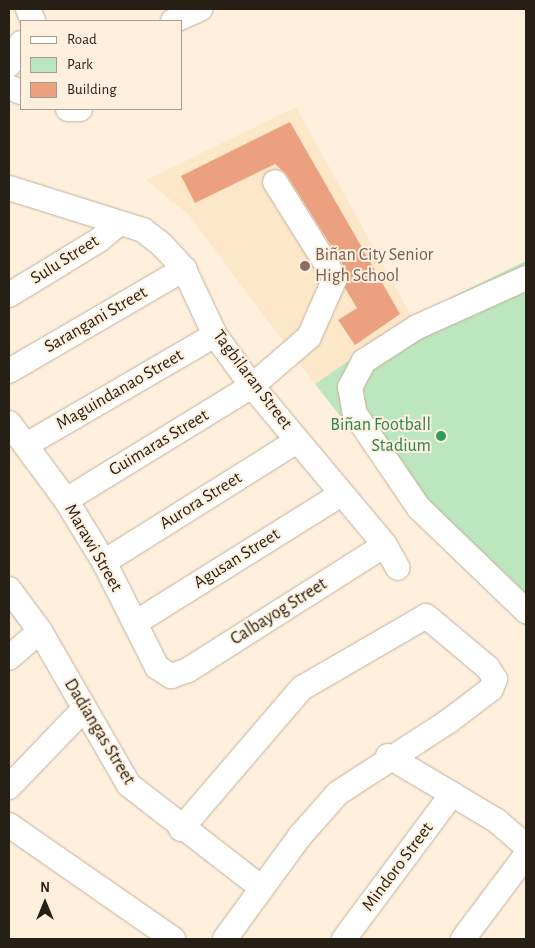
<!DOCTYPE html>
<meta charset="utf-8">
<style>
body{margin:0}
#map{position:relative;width:535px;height:948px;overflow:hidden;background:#fef0dd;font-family:"Alegreya Sans",sans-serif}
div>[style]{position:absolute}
.built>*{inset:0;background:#fde7c9}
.green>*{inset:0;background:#bce6be}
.building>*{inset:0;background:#eba080}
.roads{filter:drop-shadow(0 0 1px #c0b099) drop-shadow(0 0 1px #c0b099)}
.minor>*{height:24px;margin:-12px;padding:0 12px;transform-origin:12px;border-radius:12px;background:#fff}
.dots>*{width:14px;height:14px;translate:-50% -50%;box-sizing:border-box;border:2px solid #fef0dd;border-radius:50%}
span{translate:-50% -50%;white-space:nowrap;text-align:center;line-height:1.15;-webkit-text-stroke:4px #fef0dd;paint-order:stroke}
.education-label{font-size:18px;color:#785e54}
.left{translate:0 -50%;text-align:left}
.street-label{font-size:18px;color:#251f16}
.leisure-label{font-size:18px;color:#27864d}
.right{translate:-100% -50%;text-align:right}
.frame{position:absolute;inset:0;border:10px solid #251f16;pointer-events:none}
.legend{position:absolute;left:20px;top:20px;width:162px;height:90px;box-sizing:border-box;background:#fef0dd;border:1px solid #a79c8d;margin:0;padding:6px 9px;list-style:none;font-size:15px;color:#251f16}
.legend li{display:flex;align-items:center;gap:10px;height:25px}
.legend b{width:25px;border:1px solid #a79c8d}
.north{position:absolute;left:20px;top:878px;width:50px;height:50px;-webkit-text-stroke:4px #fef0dd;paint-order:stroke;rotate:0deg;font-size:14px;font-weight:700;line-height:20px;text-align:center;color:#251f16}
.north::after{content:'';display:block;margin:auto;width:18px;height:22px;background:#251f16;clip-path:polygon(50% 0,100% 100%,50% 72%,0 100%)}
</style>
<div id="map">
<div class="built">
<div style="clip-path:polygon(296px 107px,412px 317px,315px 384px,189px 215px,146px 180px)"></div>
</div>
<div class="green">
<div style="clip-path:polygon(526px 261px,526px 627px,397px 488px,315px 384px,412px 317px)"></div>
</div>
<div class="building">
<div style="clip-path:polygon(290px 122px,400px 314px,355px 345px,338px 320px,357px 308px,345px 288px,347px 271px,286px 174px,275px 164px,195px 203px,181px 176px)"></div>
</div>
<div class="roads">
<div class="minor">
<div style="left:28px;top:9px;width:13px;rotate:67deg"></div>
<div style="left:173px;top:21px;width:30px;rotate:-24deg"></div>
<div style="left:9px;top:65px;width:25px;rotate:-61deg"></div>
<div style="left:9px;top:87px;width:13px;rotate:23deg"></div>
<div style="left:68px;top:109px;width:12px"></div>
<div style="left:9px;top:188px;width:140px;rotate:17.4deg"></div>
<div style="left:143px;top:230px;width:24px;rotate:38deg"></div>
<div style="left:162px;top:245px;width:33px;rotate:47deg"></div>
<div style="left:184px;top:269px;width:73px;rotate:64.8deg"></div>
<div style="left:215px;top:335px;width:63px;rotate:54deg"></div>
<div style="left:252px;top:386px;width:207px;rotate:50.1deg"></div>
<div style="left:385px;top:545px;width:26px;rotate:61deg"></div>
<div style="left:526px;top:278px;width:120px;rotate:155.8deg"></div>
<div style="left:417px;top:327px;width:63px;rotate:147.3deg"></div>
<div style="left:364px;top:361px;width:30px;rotate:118deg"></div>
<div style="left:350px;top:387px;width:27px;rotate:80deg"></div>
<div style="left:355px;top:414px;width:114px;rotate:55.8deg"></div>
<div style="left:419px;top:508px;width:149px;rotate:43.9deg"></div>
<div style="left:9px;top:295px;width:105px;rotate:-31.4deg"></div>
<div style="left:99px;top:240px;width:26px;rotate:-40deg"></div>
<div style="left:9px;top:371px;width:203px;rotate:-30.2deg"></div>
<div style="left:9px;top:423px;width:96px;rotate:53.5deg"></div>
<div style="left:66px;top:500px;width:73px;rotate:58.5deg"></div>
<div style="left:104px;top:562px;width:118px;rotate:63.2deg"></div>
<div style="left:157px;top:667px;width:17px;rotate:33deg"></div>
<div style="left:171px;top:676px;width:18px;rotate:-19deg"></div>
<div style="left:188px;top:670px;width:233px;rotate:-32.4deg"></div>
<div style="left:26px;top:445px;width:219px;rotate:-30.2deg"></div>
<div style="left:66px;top:500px;width:218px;rotate:-31.5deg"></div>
<div style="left:252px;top:386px;width:75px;rotate:-40.7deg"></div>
<div style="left:309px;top:337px;width:64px;rotate:-66.2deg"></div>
<div style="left:335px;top:278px;width:113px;rotate:-122deg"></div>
<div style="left:104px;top:562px;width:228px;rotate:-32.1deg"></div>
<div style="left:9px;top:589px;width:52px;rotate:53.6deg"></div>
<div style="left:40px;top:631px;width:178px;rotate:60deg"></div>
<div style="left:129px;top:785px;width:168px;rotate:37.8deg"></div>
<div style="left:135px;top:623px;width:242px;rotate:-32deg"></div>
<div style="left:9px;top:658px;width:41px;rotate:-41.1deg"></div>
<div style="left:388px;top:756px;width:127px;rotate:30.8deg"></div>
<div style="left:497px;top:821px;width:38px;rotate:41deg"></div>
<div style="left:9px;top:787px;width:107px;rotate:-46.1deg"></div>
<div style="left:9px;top:825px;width:200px;rotate:34.8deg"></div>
<div style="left:181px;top:829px;width:186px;rotate:-49.4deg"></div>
<div style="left:302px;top:688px;width:143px;rotate:-30.1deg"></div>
<div style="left:426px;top:616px;width:81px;rotate:40deg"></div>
<div style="left:488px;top:668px;width:13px;rotate:58deg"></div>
<div style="left:495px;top:679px;width:11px;rotate:112deg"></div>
<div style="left:491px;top:689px;width:53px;rotate:142.7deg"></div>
<div style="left:449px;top:721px;width:132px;rotate:147deg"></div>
<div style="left:338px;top:793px;width:57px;rotate:131.5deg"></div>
<div style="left:300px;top:836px;width:127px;rotate:126.1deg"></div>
<div style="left:344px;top:939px;width:181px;rotate:-53.3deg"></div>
<div style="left:463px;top:939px;width:105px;rotate:-53.1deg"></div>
</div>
</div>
<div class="dots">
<div style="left:305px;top:266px;background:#8d6e63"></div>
<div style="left:441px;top:436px;background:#2e9e5b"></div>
</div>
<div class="education-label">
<span class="left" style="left:315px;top:266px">Biñan City Senior<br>High School</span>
</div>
<div class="street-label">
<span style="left:65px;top:260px;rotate:-32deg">Sulu Street</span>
<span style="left:96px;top:320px;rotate:-30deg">Sarangani Street</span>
<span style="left:252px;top:380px;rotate:53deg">Tagbilaran Street</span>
<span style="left:120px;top:390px;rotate:-30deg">Maguindanao Street</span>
<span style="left:159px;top:443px;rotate:-31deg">Guimaras Street</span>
<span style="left:201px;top:501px;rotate:-32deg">Aurora Street</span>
<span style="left:93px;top:548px;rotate:60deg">Marawi Street</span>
<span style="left:237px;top:559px;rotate:-32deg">Agusan Street</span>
<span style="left:279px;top:612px;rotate:-32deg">Calbayog Street</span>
<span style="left:99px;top:732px;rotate:59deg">Dadiangas Street</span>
<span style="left:398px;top:867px;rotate:-53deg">Mindoro Street</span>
</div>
<div class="leisure-label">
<span class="right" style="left:431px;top:436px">Biñan Football<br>Stadium</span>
</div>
<div class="frame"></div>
<ul class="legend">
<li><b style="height:6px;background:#fff"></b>Road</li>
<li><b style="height:14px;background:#bce6be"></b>Park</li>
<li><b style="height:14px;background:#eba080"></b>Building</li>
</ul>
<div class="north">N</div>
</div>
